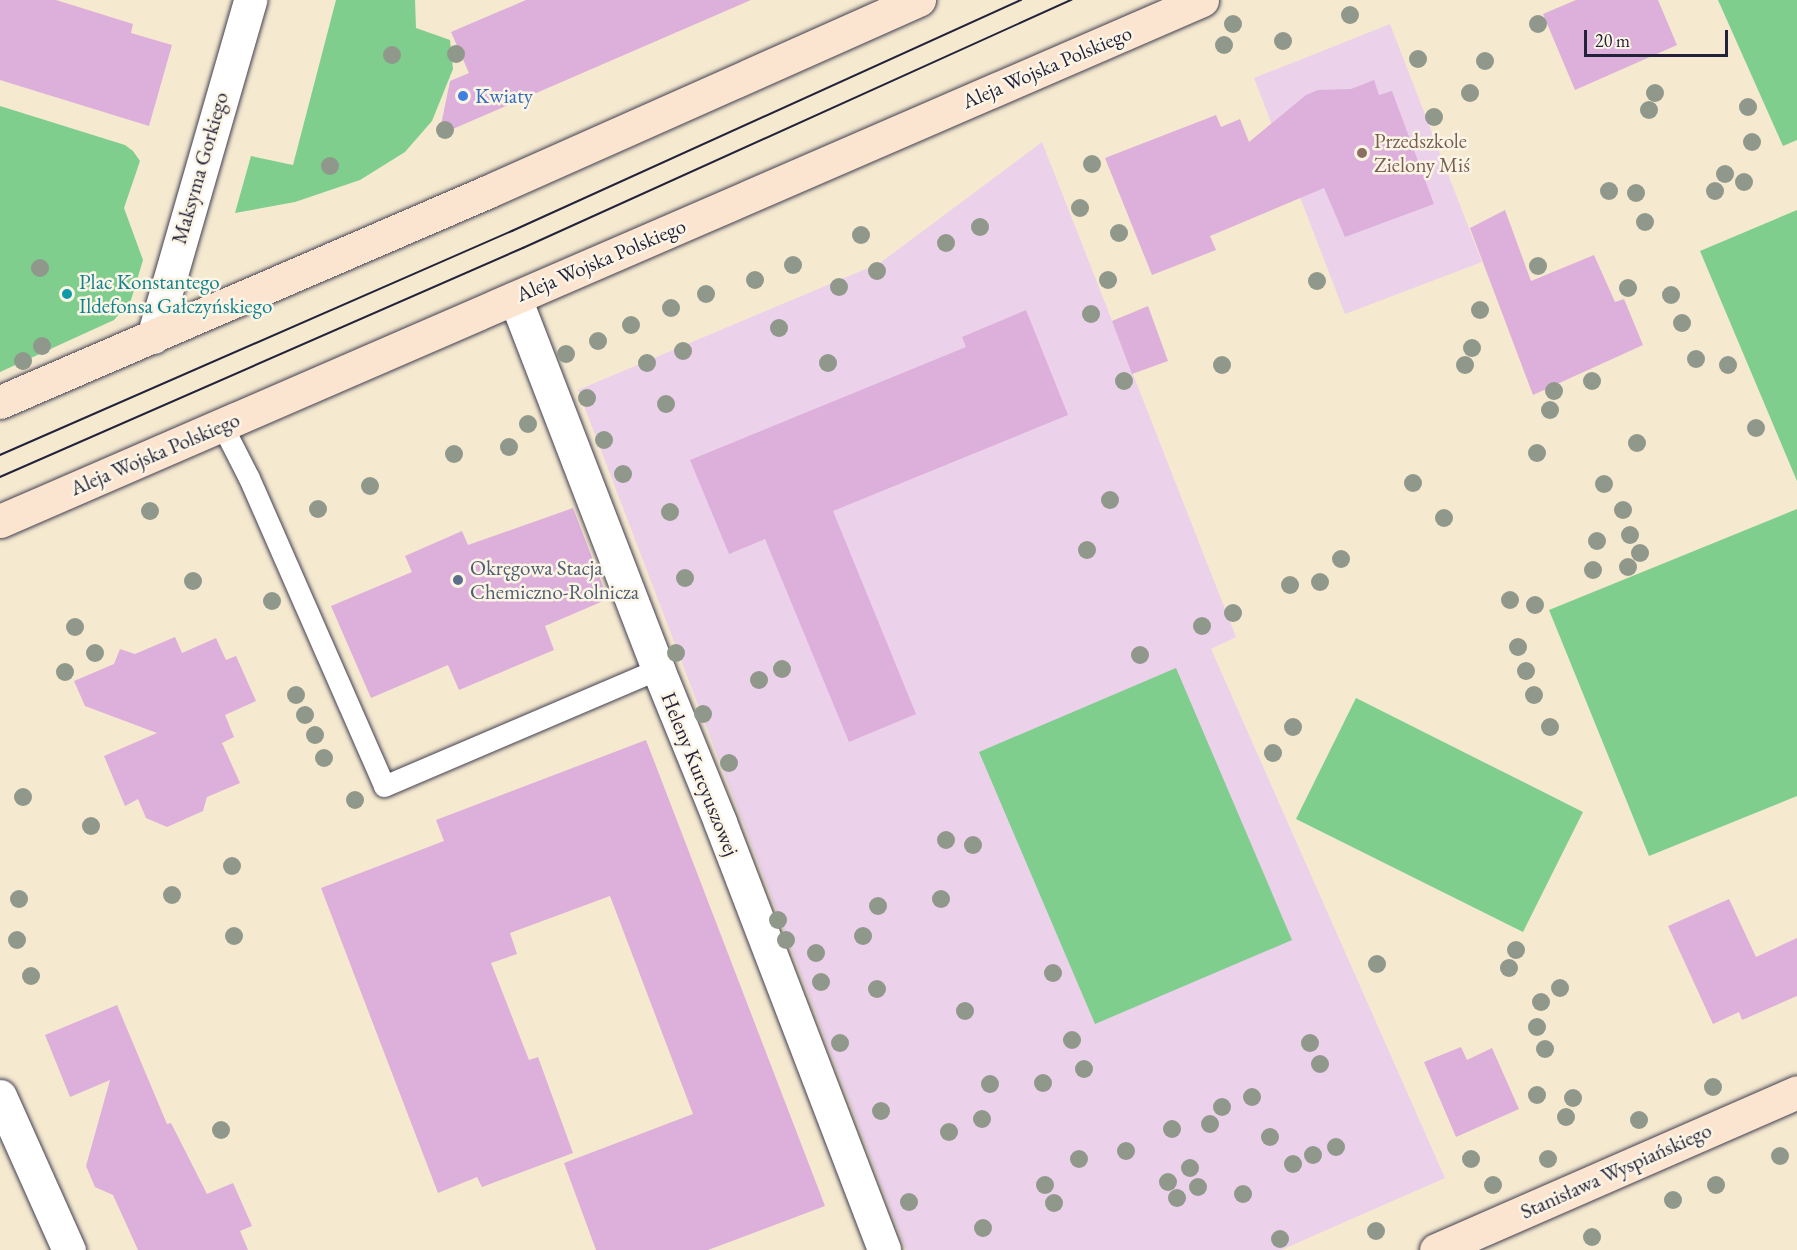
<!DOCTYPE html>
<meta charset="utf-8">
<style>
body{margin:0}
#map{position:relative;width:1797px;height:1250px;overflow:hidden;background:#f5e9d0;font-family:"EB Garamond",serif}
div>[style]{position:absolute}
.built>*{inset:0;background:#ecd1ea}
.green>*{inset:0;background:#7fce8e}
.building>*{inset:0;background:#ddb0db}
.roads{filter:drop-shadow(0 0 2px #424051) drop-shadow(0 0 2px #424051)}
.lane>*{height:21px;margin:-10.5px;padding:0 10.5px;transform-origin:10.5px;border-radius:10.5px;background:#fff}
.street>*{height:33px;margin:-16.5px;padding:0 16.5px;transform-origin:16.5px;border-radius:16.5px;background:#fff}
.secondary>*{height:33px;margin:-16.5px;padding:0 16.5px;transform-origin:16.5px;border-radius:16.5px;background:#fce5d0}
.tram>*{height:1.5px;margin:-0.75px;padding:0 0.75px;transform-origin:0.75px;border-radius:0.75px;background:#22223b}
.trees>*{width:18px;height:18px;margin:-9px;border-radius:50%;background:#90988c}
.dots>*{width:16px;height:16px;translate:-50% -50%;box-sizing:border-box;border:3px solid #fcf5e5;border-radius:50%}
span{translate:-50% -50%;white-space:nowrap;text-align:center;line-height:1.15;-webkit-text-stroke:5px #fcf5e5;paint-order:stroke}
.street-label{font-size:21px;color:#22223b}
.shop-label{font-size:21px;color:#366cbe}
.left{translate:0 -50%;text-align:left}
.education-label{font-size:21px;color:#785e54}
.culture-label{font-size:21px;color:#0d838f}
.service-label{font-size:21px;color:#4e5e75}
.scale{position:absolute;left:1584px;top:30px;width:144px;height:27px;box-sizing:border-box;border:3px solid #22223b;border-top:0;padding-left:8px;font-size:18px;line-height:21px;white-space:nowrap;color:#22223b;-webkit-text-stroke:4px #fcf5e5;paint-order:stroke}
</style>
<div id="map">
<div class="built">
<div style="clip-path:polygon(1390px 24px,1482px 262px,1345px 314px,1254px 78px)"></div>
<div style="clip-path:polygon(1042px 142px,1236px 637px,1211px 649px,1445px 1178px,1281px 1250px,906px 1250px,578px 390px,880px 263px)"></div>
</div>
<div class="green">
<div style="clip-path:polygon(336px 0,415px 0,416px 28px,450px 40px,453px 69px,432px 121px,405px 152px,360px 180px,295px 202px,235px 213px,251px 156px,293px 165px)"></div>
<div style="clip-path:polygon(1718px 0,1797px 0,1797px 140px,1783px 146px)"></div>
<div style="clip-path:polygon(0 106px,125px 145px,133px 151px,140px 161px,124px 208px,143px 260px,131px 300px,114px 320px,0 372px)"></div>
<div style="clip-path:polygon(1797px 210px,1797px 481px,1700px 251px)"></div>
<div style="clip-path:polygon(1797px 509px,1797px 796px,1649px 856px,1549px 610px)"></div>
<div style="clip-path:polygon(1176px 668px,1292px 940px,1095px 1024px,979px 752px)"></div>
<div style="clip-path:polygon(1356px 698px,1583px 812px,1523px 932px,1296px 819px)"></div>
</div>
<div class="building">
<div style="clip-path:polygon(0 0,56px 0,133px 24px,131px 33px,172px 45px,149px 126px,0 80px)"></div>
<div style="clip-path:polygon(526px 0,751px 0,439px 135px,450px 81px,469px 73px,451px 32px)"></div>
<div style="clip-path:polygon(1576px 0,1658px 0,1677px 45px,1575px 90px,1543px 14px)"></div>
<div style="clip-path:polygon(1374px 80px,1379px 95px,1392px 91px,1434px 204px,1345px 237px,1324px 188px,1210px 236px,1216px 250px,1152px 275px,1105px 158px,1216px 115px,1221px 127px,1240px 119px,1249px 142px,1306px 95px,1318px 90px,1351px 89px)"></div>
<div style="clip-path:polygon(1505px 210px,1531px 281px,1594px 255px,1615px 302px,1624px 299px,1643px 345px,1533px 395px,1470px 228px)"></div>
<div style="clip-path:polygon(1148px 306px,1168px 361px,1132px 374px,1112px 321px)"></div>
<div style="clip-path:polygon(1026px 310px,1068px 415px,833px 511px,916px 714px,849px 742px,765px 539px,729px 554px,690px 460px,966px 347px,962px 337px)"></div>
<div style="clip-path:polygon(573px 508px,608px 599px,545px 626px,554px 650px,459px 690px,448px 665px,371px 698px,331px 606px,412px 572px,405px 556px,462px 531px,468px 545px)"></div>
<div style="clip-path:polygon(175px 637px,182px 653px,216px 638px,226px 660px,236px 656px,256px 701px,225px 715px,234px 737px,222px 743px,240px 783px,207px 797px,203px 811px,167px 827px,146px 818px,138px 799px,125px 806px,104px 756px,157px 733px,85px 706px,74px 681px,114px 664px,120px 649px,135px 654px)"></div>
<div style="clip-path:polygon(646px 740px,825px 1206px,708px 1250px,596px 1250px,564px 1163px,693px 1114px,610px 896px,510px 933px,517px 954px,491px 963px,529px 1060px,538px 1057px,573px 1153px,482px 1187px,477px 1177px,438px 1193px,321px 888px,444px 841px,436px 820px)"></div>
<div style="clip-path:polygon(1729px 899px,1756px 957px,1797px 938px,1797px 996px,1742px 1020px,1739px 1012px,1713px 1024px,1668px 926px)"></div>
<div style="clip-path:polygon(117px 1005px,167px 1124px,171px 1123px,207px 1194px,233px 1183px,252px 1226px,240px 1231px,248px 1250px,138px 1250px,113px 1195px,95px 1187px,86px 1166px,110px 1080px,70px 1097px,45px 1035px)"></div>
<div style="clip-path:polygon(1461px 1047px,1467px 1060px,1492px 1048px,1519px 1109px,1456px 1137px,1424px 1062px)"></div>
</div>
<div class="roads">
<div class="lane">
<div style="left:222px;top:425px;width:59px;rotate:63deg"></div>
<div style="left:249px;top:478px;width:336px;rotate:66.3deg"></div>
<div style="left:384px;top:786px;width:298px;rotate:-23.1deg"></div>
</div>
<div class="street">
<div style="left:515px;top:298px;width:398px;rotate:68.9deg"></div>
<div style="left:658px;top:669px;width:165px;rotate:67.9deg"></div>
<div style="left:720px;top:822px;width:458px;rotate:69deg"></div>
<div style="left:153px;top:337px;width:351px;rotate:-73.9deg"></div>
<div style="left:0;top:1096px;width:169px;rotate:65.9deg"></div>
</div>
<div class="secondary">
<div style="left:0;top:402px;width:530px;rotate:-23.33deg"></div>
<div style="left:487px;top:192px;width:473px;rotate:-24deg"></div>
<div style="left:0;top:521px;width:1310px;rotate:-23.43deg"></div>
<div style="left:1436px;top:1250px;width:394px;rotate:-23.6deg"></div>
</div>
</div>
<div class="tram">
<div style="left:0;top:455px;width:559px;rotate:-23.63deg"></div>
<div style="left:512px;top:231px;width:559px;rotate:-24.41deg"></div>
<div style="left:0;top:477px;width:571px;rotate:-23.65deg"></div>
<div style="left:523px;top:248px;width:602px;rotate:-24.35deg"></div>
</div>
<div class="trees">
<div style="left:1350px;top:15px"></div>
<div style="left:1233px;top:24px"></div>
<div style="left:1538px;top:24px"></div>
<div style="left:1283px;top:41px"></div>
<div style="left:1224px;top:45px"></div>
<div style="left:456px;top:54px"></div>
<div style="left:392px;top:55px"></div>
<div style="left:1418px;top:59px"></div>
<div style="left:1485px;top:61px"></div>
<div style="left:1470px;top:93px"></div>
<div style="left:1655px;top:93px"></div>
<div style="left:1748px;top:107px"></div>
<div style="left:1649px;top:110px"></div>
<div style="left:1434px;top:117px"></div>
<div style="left:445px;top:130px"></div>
<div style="left:1752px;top:142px"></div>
<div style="left:1092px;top:164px"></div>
<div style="left:330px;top:166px"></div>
<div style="left:1725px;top:174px"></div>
<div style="left:1744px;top:182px"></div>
<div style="left:1609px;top:191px"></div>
<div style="left:1715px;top:191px"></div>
<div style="left:1636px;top:193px"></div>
<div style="left:1080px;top:208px"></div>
<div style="left:1645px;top:222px"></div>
<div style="left:980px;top:227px"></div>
<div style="left:1119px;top:233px"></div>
<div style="left:861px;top:235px"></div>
<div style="left:946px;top:243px"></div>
<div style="left:793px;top:265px"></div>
<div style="left:1538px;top:266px"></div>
<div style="left:40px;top:268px"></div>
<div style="left:877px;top:271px"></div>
<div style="left:755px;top:280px"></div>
<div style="left:1108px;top:280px"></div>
<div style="left:1317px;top:281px"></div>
<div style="left:839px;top:287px"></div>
<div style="left:1628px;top:288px"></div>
<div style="left:706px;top:294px"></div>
<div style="left:1671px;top:295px"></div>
<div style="left:671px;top:308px"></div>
<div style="left:1480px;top:310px"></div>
<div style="left:1091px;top:314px"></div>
<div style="left:1682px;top:323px"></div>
<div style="left:631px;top:325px"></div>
<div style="left:779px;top:328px"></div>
<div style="left:598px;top:341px"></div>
<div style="left:42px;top:346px"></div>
<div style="left:1472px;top:348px"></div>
<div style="left:683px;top:351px"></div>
<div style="left:566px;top:354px"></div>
<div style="left:1696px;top:359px"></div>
<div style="left:23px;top:361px"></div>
<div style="left:647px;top:363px"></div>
<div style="left:828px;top:363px"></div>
<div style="left:1222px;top:365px"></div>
<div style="left:1465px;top:365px"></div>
<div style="left:1728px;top:365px"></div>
<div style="left:1124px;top:381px"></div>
<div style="left:1592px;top:381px"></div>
<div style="left:1554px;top:391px"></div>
<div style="left:587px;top:398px"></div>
<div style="left:666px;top:404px"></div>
<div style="left:1550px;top:410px"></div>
<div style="left:528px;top:424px"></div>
<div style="left:1756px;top:428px"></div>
<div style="left:604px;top:440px"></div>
<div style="left:1637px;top:443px"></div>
<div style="left:509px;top:447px"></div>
<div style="left:1537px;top:453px"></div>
<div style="left:454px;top:454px"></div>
<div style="left:623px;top:474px"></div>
<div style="left:1413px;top:483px"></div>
<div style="left:1604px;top:484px"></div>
<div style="left:370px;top:486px"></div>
<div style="left:1110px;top:500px"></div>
<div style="left:318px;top:509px"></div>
<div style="left:1623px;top:510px"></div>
<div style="left:150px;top:511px"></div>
<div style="left:670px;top:512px"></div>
<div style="left:1444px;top:518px"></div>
<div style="left:1630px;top:535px"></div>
<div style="left:1597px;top:541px"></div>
<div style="left:1087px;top:550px"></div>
<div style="left:1640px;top:553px"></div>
<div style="left:1341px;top:559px"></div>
<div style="left:1628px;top:567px"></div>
<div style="left:1593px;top:570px"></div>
<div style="left:685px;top:578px"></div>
<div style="left:193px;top:581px"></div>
<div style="left:1320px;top:582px"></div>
<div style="left:1290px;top:585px"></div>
<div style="left:1510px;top:600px"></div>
<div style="left:272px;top:601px"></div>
<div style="left:1535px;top:605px"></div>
<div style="left:1233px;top:613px"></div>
<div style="left:1202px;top:626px"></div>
<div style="left:75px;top:627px"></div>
<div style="left:1518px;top:647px"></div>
<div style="left:95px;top:653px"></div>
<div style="left:676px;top:653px"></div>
<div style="left:1140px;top:655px"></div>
<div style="left:782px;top:669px"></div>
<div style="left:1526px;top:671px"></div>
<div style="left:65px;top:672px"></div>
<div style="left:759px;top:680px"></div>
<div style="left:296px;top:695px"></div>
<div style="left:1534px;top:695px"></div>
<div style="left:703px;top:714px"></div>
<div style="left:305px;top:715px"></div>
<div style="left:1293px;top:727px"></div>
<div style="left:1550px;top:727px"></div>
<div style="left:315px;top:735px"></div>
<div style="left:1273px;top:753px"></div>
<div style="left:324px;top:758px"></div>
<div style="left:729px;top:763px"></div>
<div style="left:23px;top:797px"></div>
<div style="left:355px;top:800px"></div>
<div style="left:91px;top:826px"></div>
<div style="left:946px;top:840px"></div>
<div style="left:973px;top:845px"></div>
<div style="left:232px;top:866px"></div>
<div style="left:172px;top:895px"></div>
<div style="left:19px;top:899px"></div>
<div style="left:941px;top:899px"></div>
<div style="left:878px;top:906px"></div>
<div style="left:778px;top:920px"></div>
<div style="left:234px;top:936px"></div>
<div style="left:863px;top:936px"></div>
<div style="left:17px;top:940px"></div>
<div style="left:786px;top:940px"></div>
<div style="left:1516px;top:950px"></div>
<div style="left:816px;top:953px"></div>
<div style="left:1377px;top:964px"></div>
<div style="left:1509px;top:968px"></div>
<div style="left:1053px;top:973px"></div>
<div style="left:31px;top:976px"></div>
<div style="left:821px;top:982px"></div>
<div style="left:1560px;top:988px"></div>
<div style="left:877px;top:989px"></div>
<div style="left:1541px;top:1002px"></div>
<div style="left:965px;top:1011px"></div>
<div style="left:1537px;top:1027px"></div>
<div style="left:1072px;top:1040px"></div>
<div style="left:840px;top:1043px"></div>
<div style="left:1310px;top:1043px"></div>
<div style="left:1545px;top:1049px"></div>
<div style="left:1320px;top:1064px"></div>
<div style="left:1084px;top:1069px"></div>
<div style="left:1043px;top:1083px"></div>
<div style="left:990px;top:1084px"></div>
<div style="left:1713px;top:1087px"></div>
<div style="left:1537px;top:1095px"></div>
<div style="left:1252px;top:1097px"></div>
<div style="left:1573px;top:1098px"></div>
<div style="left:1222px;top:1107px"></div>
<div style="left:881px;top:1111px"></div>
<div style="left:1566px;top:1117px"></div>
<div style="left:982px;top:1119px"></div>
<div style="left:1639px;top:1120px"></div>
<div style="left:1210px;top:1124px"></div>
<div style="left:1172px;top:1129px"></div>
<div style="left:221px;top:1130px"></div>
<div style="left:949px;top:1132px"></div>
<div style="left:1270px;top:1137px"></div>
<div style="left:1336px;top:1147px"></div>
<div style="left:1126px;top:1151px"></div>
<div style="left:1313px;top:1155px"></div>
<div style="left:1780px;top:1156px"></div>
<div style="left:1079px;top:1159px"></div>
<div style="left:1471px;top:1159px"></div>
<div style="left:1548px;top:1159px"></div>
<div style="left:1293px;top:1164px"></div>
<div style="left:1190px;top:1168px"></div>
<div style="left:1168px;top:1182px"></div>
<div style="left:1045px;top:1185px"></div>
<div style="left:1493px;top:1185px"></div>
<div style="left:1716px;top:1185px"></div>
<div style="left:1198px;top:1187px"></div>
<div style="left:1243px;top:1194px"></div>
<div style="left:1177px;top:1198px"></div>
<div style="left:1673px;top:1200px"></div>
<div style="left:909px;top:1202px"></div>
<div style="left:1054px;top:1203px"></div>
<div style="left:983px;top:1228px"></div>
<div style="left:1376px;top:1231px"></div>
<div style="left:1592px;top:1237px"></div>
<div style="left:1280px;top:1239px"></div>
</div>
<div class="dots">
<div style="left:463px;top:96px;background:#3f7fe0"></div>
<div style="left:1362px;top:153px;background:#8d6e63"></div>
<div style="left:67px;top:294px;background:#0f9aa8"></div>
<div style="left:458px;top:580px;background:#5c6f8a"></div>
</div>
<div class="street-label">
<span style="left:1047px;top:67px;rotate:-23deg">Aleja Wojska Polskiego</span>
<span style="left:200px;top:168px;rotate:-74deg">Maksyma Gorkiego</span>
<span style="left:601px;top:260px;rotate:-23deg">Aleja Wojska Polskiego</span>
<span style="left:155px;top:454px;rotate:-23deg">Aleja Wojska Polskiego</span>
<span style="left:700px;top:774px;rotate:68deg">Heleny Kurcyuszowej</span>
<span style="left:1616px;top:1171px;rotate:-24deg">Stanisława Wyspiańskiego</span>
</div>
<div class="shop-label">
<span class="left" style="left:475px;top:96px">Kwiaty</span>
</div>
<div class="education-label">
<span class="left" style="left:1374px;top:153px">Przedszkole<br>Zielony Miś</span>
</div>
<div class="culture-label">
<span class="left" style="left:79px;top:294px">Plac Konstantego<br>Ildefonsa Gałczyńskiego</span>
</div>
<div class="service-label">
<span class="left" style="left:470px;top:580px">Okręgowa Stacja<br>Chemiczno-Rolnicza</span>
</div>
<div class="scale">20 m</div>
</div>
